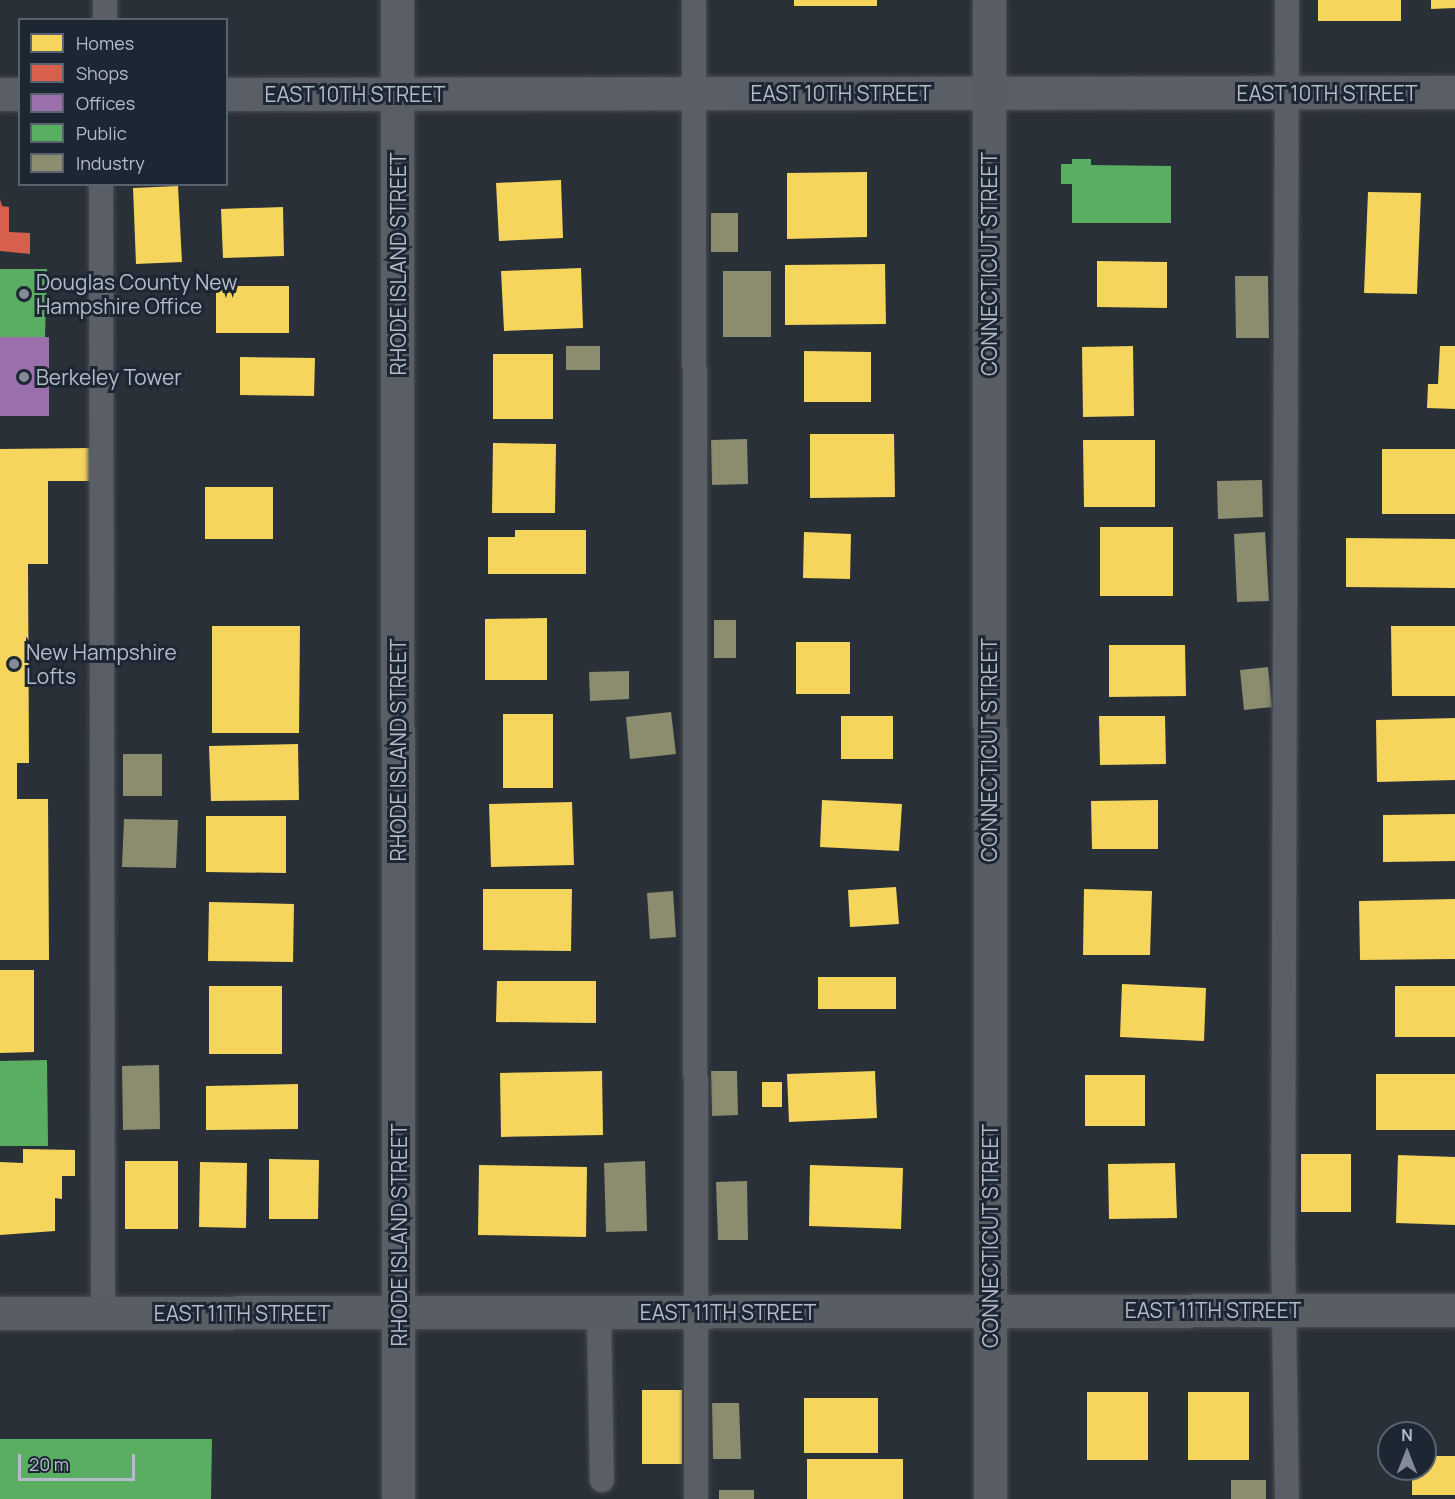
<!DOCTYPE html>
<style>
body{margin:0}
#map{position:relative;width:1455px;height:1499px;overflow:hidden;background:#2a3038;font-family:Manrope,sans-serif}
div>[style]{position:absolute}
.homes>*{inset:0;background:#f6d55c}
.shops>*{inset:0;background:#d6604d}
.offices>*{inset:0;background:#9970ab}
.public>*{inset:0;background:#5aae61}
.industry>*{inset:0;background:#8c8c6e}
.roads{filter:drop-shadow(0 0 2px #484c53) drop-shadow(0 0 2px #484c53)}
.lane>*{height:24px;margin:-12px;padding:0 12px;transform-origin:12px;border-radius:12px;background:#5a5e66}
.street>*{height:33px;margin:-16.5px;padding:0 16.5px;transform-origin:16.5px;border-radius:16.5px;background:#5a5e66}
.secondary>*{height:33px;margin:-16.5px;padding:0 16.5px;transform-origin:16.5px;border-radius:16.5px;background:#595d64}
.dots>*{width:16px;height:16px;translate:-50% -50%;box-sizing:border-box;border:3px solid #1d2633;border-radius:50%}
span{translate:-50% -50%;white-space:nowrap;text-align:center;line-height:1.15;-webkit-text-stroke:6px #1d2633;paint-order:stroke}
.street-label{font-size:21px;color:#b4bcc9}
.poi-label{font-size:21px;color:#b4bcc9}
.left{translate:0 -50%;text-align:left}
.legend{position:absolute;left:18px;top:18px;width:210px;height:168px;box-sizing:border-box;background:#1d2633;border:2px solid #59626f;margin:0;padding:8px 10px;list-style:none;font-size:18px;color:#b4bcc9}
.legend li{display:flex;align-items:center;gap:12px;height:30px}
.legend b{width:30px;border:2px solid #59626f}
.north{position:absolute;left:1377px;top:1421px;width:60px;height:60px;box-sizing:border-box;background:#1d2633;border:2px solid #59626f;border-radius:50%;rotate:0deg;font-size:16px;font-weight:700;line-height:24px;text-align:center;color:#b4bcc9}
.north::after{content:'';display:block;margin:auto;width:21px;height:27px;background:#848b96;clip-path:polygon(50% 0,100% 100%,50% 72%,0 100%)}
.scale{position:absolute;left:18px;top:1454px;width:117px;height:27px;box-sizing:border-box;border:3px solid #b4bcc9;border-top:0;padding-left:8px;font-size:18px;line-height:21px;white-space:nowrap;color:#b4bcc9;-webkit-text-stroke:4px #1d2633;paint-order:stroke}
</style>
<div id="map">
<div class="homes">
<div style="clip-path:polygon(794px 0,877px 0,877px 6px,794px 6px)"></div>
<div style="clip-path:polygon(1318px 0,1401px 0,1401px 21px,1318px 21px)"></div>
<div style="clip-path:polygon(1431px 0,1455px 0,1455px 8px,1431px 9px)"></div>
<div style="clip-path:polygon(867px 172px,867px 237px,787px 239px,787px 173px)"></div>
<div style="clip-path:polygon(561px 180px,563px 238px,499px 241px,496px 183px)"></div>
<div style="clip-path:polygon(178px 186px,182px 262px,136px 264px,133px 188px)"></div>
<div style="clip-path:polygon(1368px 192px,1421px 193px,1417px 294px,1364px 293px)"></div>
<div style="clip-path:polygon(283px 207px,284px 256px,223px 258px,221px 209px)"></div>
<div style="clip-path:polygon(1097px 261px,1167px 262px,1167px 308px,1097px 307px)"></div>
<div style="clip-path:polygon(885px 264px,886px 324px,785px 325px,785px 265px)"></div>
<div style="clip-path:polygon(581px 268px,583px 328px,504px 331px,501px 271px)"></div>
<div style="clip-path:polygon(216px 286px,289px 286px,289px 333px,216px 333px)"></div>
<div style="clip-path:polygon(1133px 346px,1134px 416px,1083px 417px,1082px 347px)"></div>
<div style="clip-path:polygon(1440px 346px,1455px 346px,1455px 409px,1427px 408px,1428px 384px,1438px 384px)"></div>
<div style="clip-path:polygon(804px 351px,871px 352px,871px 402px,804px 402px)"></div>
<div style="clip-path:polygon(493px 354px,553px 354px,553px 419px,493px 419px)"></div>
<div style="clip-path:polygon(240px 357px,315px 358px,314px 396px,240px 395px)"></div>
<div style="clip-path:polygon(810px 434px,894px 434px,895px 497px,810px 498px)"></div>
<div style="clip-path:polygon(1083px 440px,1155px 440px,1155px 507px,1084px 507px)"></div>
<div style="clip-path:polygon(493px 443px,556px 444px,555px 513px,492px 513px)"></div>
<div style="clip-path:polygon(90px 448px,90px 481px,48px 481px,48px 564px,28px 564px,29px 763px,17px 763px,17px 799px,48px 799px,49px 960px,0 960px,0 449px)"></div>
<div style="clip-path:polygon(1382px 449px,1455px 449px,1455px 514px,1382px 514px)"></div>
<div style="clip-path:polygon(205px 487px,273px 487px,273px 539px,205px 539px)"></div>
<div style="clip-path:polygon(1100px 527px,1173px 527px,1173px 596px,1100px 596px)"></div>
<div style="clip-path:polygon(515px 530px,586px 530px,586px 574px,488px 574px,488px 537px,515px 537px)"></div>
<div style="clip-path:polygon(804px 532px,851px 534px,850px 579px,803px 578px)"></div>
<div style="clip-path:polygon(1346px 538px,1455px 539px,1455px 588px,1346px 587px)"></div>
<div style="clip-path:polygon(547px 618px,547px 680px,485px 680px,485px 619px)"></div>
<div style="clip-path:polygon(212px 626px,300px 626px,299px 733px,212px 733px)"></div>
<div style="clip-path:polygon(1391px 626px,1455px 626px,1455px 696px,1392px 696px)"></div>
<div style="clip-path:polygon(796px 642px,850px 642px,850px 694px,796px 694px)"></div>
<div style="clip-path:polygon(1109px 645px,1185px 645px,1186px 696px,1109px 697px)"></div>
<div style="clip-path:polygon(503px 714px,553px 714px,553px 788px,503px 788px)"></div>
<div style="clip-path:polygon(841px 716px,893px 716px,893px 759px,841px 759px)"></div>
<div style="clip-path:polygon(1099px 716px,1165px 716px,1166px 764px,1100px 765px)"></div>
<div style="clip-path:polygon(1455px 718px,1455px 780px,1377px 782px,1376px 720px)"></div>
<div style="clip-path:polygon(298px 744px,299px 800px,211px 801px,209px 746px)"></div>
<div style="clip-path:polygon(822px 800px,902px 804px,899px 851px,820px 847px)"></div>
<div style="clip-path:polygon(1158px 800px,1158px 849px,1092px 849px,1091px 801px)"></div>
<div style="clip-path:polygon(572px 802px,574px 865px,491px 867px,489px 804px)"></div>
<div style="clip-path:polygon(1455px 814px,1455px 861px,1383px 862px,1383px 815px)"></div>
<div style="clip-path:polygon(206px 816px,286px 816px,286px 873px,206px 872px)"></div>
<div style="clip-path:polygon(896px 887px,899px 924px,850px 927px,848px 890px)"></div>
<div style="clip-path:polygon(483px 889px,572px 889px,571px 951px,483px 950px)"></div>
<div style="clip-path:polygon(1084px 889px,1152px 891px,1150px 955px,1083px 955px)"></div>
<div style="clip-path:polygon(1455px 899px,1455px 959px,1360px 960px,1359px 901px)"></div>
<div style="clip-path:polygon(209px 902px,294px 904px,293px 962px,208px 961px)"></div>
<div style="clip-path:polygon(0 970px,34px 970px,34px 1052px,0 1053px)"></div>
<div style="clip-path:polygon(818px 977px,896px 977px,896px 1009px,818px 1009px)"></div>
<div style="clip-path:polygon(497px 981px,596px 981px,596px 1023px,496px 1022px)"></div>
<div style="clip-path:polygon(1122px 984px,1206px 988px,1204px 1041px,1120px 1037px)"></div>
<div style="clip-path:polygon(209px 986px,282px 986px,282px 1054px,209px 1054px)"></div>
<div style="clip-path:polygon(1395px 986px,1455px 986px,1455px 1037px,1395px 1037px)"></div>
<div style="clip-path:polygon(602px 1071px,603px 1135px,501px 1137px,500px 1073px)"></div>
<div style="clip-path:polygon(875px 1071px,877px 1118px,789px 1122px,787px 1074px)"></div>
<div style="clip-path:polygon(1376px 1074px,1455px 1074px,1455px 1130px,1376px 1130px)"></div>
<div style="clip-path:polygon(1085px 1075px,1145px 1075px,1145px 1126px,1085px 1126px)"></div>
<div style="clip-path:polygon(762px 1082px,782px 1082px,782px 1107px,762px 1107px)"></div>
<div style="clip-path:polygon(298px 1084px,298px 1129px,206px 1130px,206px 1086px)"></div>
<div style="clip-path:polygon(23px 1149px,75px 1150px,75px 1176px,62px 1176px,62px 1199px,55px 1198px,55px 1231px,0 1235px,0 1162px,23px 1163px)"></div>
<div style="clip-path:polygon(1301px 1154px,1351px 1154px,1351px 1212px,1301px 1212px)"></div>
<div style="clip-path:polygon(1398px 1155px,1455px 1157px,1455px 1225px,1396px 1223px)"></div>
<div style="clip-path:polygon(269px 1159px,319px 1160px,318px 1219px,269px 1219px)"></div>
<div style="clip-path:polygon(125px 1161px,178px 1161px,178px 1229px,125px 1229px)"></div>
<div style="clip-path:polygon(200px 1162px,247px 1163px,246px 1228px,199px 1227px)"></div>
<div style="clip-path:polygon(1175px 1163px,1177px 1218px,1109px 1219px,1108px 1164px)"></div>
<div style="clip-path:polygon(479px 1165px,587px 1167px,586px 1237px,478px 1235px)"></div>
<div style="clip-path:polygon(810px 1165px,903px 1168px,901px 1229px,809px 1226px)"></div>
<div style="clip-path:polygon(642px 1390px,682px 1390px,682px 1464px,642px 1464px)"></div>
<div style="clip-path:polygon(1087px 1392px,1148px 1392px,1148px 1460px,1087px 1460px)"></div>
<div style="clip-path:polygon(1188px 1392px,1249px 1392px,1249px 1460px,1188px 1460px)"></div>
<div style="clip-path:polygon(804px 1398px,878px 1398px,878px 1453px,804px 1453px)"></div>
<div style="clip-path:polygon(1425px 1456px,1455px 1456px,1455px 1495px,1412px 1495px,1412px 1469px,1425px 1469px)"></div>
<div style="clip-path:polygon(807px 1459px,903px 1459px,903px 1499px,807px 1499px)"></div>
</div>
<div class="shops">
<div style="clip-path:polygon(0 199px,2px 206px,9px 207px,9px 232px,30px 233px,30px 254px,0 251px)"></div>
</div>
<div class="offices">
<div style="clip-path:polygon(0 337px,49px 337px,49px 416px,0 416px)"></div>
</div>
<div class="public">
<div style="clip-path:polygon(1072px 159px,1091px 159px,1091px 165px,1171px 166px,1171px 223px,1072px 223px,1072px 184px,1061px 184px,1061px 164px,1072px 164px)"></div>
<div style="clip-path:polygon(0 269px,47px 269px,45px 337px,0 337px)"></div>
<div style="clip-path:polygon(47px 1060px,48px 1146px,0 1146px,0 1061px)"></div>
<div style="clip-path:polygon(0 1439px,212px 1439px,211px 1499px,0 1499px)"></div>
</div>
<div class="industry">
<div style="clip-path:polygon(711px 213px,738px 213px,738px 252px,711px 252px)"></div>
<div style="clip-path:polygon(723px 271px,771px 271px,771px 337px,723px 337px)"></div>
<div style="clip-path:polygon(1235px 276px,1268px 276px,1269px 338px,1236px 338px)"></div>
<div style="clip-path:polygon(566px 346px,600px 346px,600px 370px,566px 370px)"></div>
<div style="clip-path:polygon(747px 439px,748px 484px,712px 485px,711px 440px)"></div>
<div style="clip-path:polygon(1262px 480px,1263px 517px,1218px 519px,1217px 481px)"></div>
<div style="clip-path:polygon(1265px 532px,1269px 601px,1237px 602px,1234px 534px)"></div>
<div style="clip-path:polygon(714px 620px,736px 620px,736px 658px,714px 658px)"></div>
<div style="clip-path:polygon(1268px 667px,1272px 707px,1244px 710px,1240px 670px)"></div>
<div style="clip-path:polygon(629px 671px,629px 699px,590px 701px,589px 672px)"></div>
<div style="clip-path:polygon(671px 712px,676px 754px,630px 759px,626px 717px)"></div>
<div style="clip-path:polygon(123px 754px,162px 754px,162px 796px,123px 796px)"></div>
<div style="clip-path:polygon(124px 819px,178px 820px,176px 868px,122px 867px)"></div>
<div style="clip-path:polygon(673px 891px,676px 937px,650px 939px,647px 893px)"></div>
<div style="clip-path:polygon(159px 1065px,160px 1129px,123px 1130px,122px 1066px)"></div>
<div style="clip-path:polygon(711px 1071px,737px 1071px,738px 1115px,712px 1116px)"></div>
<div style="clip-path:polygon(645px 1161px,647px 1231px,606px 1232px,604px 1163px)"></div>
<div style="clip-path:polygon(747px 1181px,748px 1240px,718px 1240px,716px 1182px)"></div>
<div style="clip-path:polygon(712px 1403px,739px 1403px,741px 1459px,713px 1459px)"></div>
<div style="clip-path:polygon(1231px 1480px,1266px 1480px,1266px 1499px,1231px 1499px)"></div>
<div style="clip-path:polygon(719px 1490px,754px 1490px,754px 1499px,719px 1499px)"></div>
</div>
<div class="roads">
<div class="lane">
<div style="left:105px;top:0;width:20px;rotate:90deg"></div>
<div style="left:694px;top:0;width:1499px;rotate:89.92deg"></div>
<div style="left:1287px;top:0;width:1247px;rotate:90.18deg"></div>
<div style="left:1283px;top:1247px;width:252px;rotate:89.1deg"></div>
<div style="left:101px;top:184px;width:1129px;rotate:89.9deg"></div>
<div style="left:599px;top:1313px;width:167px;rotate:89deg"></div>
</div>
<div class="street">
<div style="left:397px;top:0;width:1499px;rotate:89.96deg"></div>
<div style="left:0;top:94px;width:20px"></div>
<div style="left:226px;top:94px;width:1229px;rotate:-0.09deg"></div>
</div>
<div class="secondary">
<div style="left:989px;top:0;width:1499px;rotate:89.96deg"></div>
<div style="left:0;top:1313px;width:1455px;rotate:-0.12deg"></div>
</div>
</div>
<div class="dots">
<div style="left:24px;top:294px;background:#848b96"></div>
<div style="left:24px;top:377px;background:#848b96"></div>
<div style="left:14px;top:664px;background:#848b96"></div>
</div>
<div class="street-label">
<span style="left:841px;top:93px">EAST 10TH STREET</span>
<span style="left:1327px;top:93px">EAST 10TH STREET</span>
<span style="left:355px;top:94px">EAST 10TH STREET</span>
<span style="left:398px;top:264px;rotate:-90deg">RHODE ISLAND STREET</span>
<span style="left:989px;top:264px;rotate:-90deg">CONNECTICUT STREET</span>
<span style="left:398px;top:750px;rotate:-90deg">RHODE ISLAND STREET</span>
<span style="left:989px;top:750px;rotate:-90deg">CONNECTICUT STREET</span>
<span style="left:399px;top:1235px;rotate:-90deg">RHODE ISLAND STREET</span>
<span style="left:990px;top:1236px;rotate:-90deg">CONNECTICUT STREET</span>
<span style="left:1213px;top:1310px">EAST 11TH STREET</span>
<span style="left:728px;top:1312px">EAST 11TH STREET</span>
<span style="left:242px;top:1313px">EAST 11TH STREET</span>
</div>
<div class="poi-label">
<span class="left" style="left:36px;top:294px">Douglas County New<br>Hampshire Office</span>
<span class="left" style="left:36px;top:377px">Berkeley Tower</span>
<span class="left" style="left:26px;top:664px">New Hampshire<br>Lofts</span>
</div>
<ul class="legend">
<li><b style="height:16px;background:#f6d55c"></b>Homes</li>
<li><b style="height:16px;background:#d6604d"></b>Shops</li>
<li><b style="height:16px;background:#9970ab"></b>Offices</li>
<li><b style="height:16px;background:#5aae61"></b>Public</li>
<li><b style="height:16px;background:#8c8c6e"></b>Industry</li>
</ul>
<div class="north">N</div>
<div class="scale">20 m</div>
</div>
